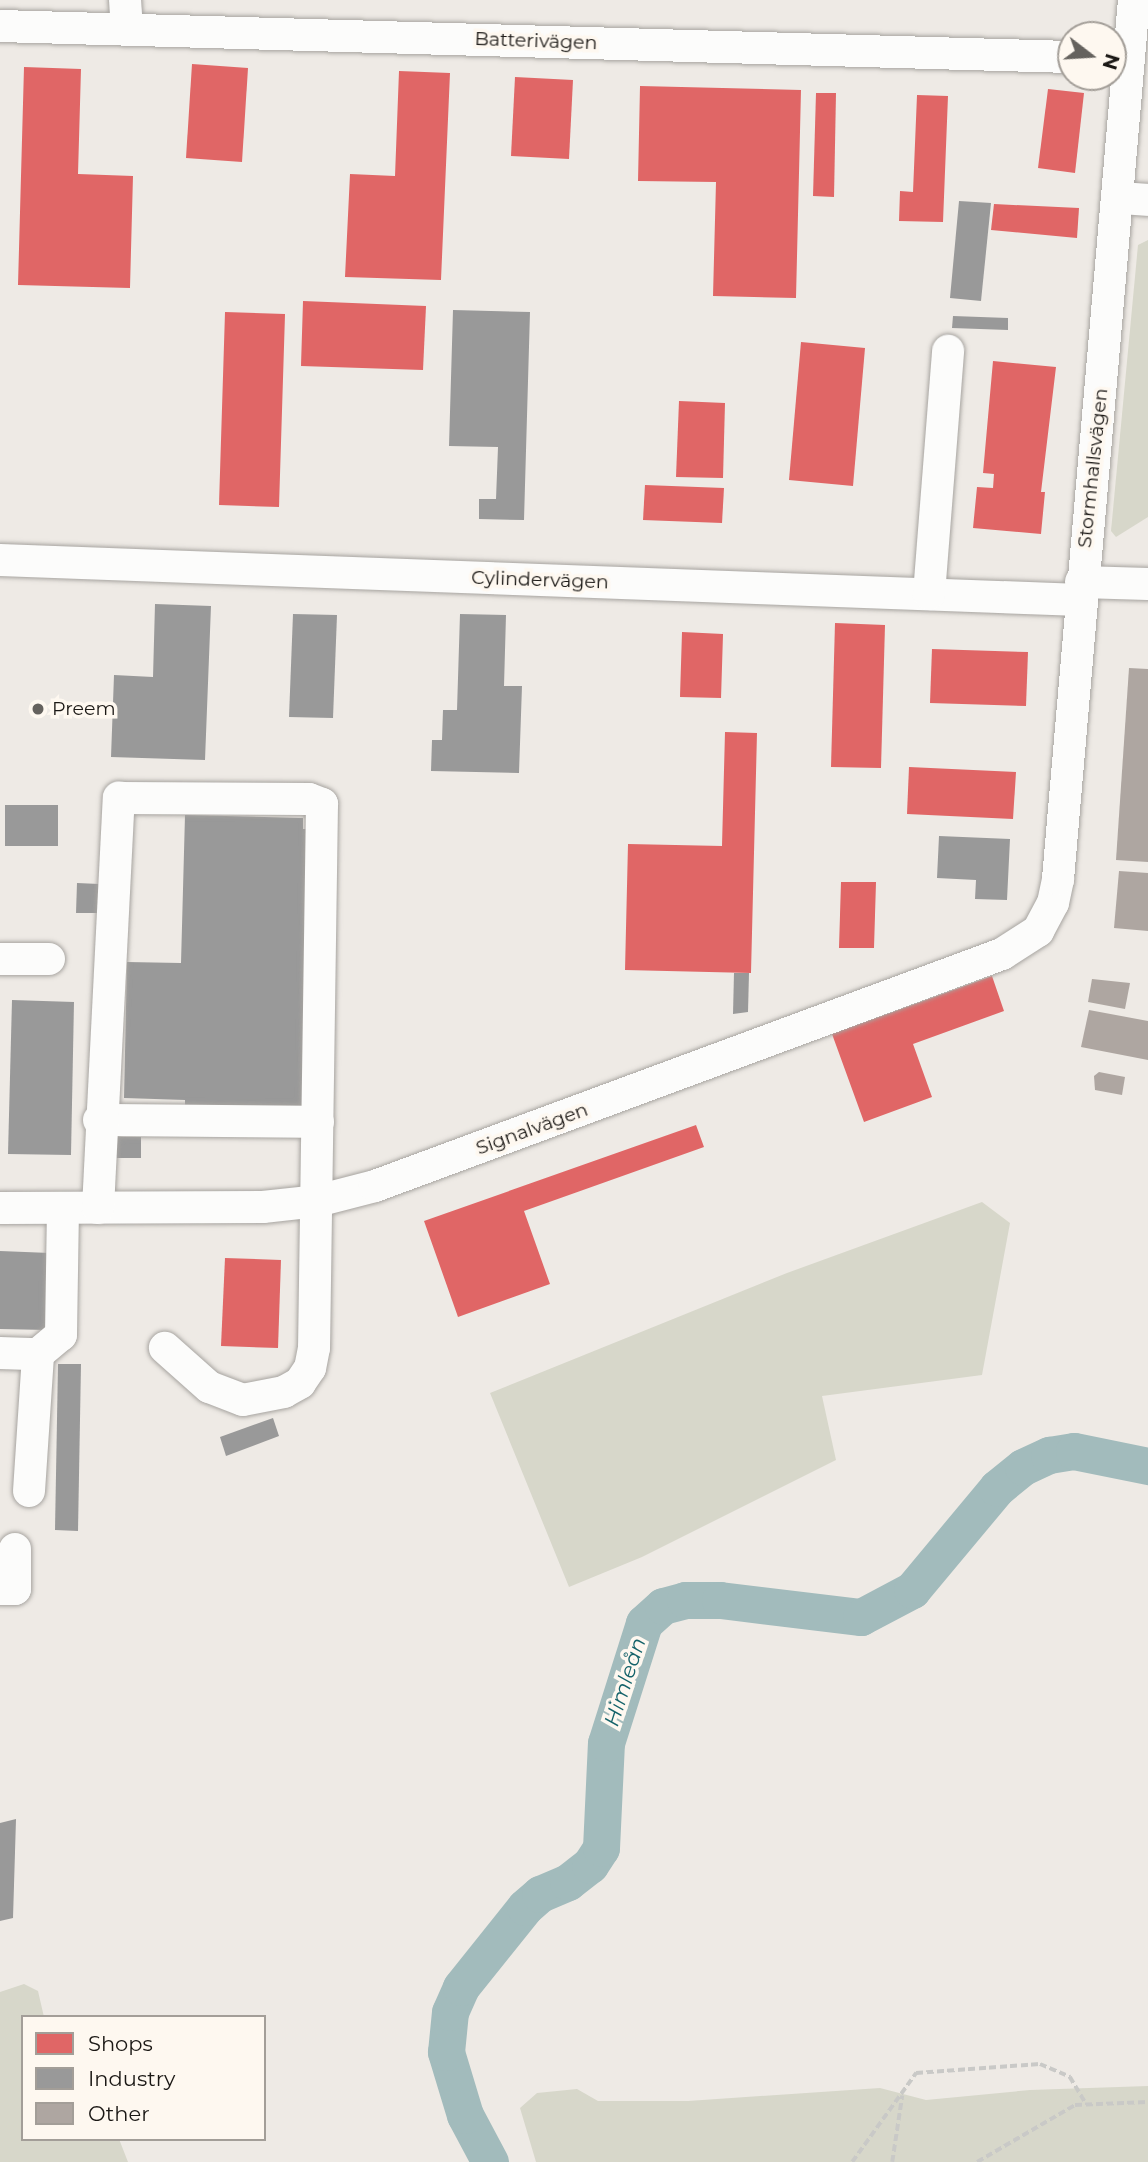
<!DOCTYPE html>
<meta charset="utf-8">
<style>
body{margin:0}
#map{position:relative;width:1148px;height:2162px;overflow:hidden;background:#eeeae5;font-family:Montserrat,sans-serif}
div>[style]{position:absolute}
.green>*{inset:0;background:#d7d7ca}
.shops>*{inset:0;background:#e06666}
.industry>*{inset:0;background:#999}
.river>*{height:37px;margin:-18.5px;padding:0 18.5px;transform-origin:18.5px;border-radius:18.5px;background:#a2bbbc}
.building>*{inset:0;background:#aea6a1}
.path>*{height:3.5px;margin-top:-1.75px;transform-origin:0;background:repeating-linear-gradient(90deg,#c9c9c7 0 7px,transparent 0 10.5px)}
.roads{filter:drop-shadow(0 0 2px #a7a4a0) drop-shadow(0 0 2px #a7a4a0)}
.minor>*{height:32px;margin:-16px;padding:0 16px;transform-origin:16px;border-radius:16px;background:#fcfcfb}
.dots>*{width:19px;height:19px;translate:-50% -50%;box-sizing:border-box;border:4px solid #fef8f0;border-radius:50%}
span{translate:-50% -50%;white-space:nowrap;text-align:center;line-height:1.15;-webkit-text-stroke:7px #fef8f0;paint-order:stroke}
.street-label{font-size:19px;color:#1b1815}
.poi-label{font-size:19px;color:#1b1815}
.left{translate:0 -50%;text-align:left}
.water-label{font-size:21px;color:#15636a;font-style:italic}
.legend{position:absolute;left:21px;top:2015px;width:245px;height:126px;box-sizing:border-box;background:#fef8f0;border:2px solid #a39e98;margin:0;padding:9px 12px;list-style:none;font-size:21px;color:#1b1815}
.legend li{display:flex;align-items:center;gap:14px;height:35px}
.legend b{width:35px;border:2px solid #a39e98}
.north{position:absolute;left:1057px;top:21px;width:70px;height:70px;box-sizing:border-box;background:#fef8f0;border:2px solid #a39e98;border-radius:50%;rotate:107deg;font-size:19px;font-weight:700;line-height:28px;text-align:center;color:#1b1815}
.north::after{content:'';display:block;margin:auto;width:24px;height:32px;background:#65625e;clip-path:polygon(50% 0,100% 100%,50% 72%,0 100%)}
</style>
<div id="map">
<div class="green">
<div style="clip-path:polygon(1148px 240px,1148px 517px,1116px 537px,1111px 531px,1138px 245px)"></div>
<div style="clip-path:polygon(982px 1202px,1010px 1223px,982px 1375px,822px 1396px,836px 1460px,642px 1557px,569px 1587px,490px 1393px,787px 1273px)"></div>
<div style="clip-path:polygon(24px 1984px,38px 1991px,44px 2017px,23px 2017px,23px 2139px,119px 2139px,128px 2162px,0 2162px,0 1992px)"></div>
<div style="clip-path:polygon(1148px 2086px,1148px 2162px,536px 2162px,520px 2108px,537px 2093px,577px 2089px,598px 2101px,688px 2101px,880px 2088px,926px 2100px,1030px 2090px)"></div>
</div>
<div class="shops">
<div style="clip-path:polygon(192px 64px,248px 68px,242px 162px,186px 158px)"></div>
<div style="clip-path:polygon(24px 67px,81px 69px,78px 174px,133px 176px,130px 288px,18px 285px)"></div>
<div style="clip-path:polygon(399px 71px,450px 73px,441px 280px,345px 277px,350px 174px,395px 176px)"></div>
<div style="clip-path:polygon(515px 77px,573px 80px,569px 159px,511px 156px)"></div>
<div style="clip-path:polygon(640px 86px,801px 90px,796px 298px,713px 296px,716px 182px,638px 181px)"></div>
<div style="clip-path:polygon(1048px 89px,1084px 93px,1075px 173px,1038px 168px)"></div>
<div style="clip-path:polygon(816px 93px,836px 93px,834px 197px,813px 196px)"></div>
<div style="clip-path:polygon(917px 95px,948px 96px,943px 222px,899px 221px,900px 191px,913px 192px)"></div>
<div style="clip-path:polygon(994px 204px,1079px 208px,1077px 238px,991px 230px)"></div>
<div style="clip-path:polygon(303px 301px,426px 306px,423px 370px,301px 366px)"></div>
<div style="clip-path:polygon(225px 312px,285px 314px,279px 507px,219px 505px)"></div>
<div style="clip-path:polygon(801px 342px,865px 348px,853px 486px,789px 480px)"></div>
<div style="clip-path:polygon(993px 361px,1056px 367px,1041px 492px,1045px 492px,1041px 534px,973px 528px,977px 487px,993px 488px,994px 474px,983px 473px)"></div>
<div style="clip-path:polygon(679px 401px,725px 403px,723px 478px,676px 477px)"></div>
<div style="clip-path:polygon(645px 485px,724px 488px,722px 523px,643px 520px)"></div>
<div style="clip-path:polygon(835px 623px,885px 625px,881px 768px,831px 767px)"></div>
<div style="clip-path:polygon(682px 632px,723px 634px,721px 698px,680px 697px)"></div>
<div style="clip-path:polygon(932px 649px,1028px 652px,1026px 706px,930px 703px)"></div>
<div style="clip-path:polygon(725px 732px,757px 733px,751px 973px,625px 970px,628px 844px,722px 846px)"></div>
<div style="clip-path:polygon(909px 767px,1016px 772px,1013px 819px,907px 814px)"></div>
<div style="clip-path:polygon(841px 882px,876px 882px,874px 948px,839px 948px)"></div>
<div style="clip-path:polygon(992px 976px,1004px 1011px,913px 1044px,932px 1097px,864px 1122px,832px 1034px)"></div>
<div style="clip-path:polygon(696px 1125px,704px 1147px,524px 1211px,550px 1284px,458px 1317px,424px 1221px)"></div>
<div style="clip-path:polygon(225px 1258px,281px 1260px,278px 1348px,221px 1346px)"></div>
</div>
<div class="industry">
<div style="clip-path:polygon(959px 201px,991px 203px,981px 301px,950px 298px)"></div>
<div style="clip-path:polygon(453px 310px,530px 312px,524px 520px,479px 519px,479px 499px,496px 499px,498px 447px,449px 446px)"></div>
<div style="clip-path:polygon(953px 316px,1008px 318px,1008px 330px,952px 328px)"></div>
<div style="clip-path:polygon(155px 604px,211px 606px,205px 760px,111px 757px,114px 675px,153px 677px)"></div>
<div style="clip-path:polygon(293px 614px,337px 615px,333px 718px,289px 717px)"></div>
<div style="clip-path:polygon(460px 614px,506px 615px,504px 686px,522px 686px,519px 773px,431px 771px,432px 740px,442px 740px,443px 710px,457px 710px)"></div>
<div style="clip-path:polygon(5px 805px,58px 805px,58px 846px,5px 846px)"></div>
<div style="clip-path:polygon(185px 815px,303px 818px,303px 829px,313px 829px,305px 1110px,185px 1107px,185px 1100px,124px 1098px,127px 962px,181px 963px)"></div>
<div style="clip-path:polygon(939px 836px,1010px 839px,1007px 900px,975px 899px,976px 880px,937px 878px)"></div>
<div style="clip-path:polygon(77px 883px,99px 884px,98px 913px,76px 913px)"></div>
<div style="clip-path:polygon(734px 973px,749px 973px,748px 1012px,733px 1014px)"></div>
<div style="clip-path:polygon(12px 1000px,74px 1002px,71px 1155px,8px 1154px)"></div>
<div style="clip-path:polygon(108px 1137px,141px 1137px,141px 1158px,108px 1158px)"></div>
<div style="clip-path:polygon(0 1251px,50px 1253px,47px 1330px,0 1329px)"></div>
<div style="clip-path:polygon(58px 1364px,81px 1364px,78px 1531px,55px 1530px)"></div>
<div style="clip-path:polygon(273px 1418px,279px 1436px,226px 1456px,220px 1437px)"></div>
<div style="clip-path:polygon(16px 1819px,13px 1918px,0 1921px,0 1823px)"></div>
</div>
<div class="river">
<div style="left:490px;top:2162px;width:53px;rotate:-118deg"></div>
<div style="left:465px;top:2115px;width:66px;rotate:-106.8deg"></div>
<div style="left:446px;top:2052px;width:40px;rotate:-84.3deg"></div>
<div style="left:450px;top:2012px;width:27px;rotate:-66deg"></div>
<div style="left:461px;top:1987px;width:102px;rotate:-51.3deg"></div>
<div style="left:525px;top:1907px;width:20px;rotate:-41deg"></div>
<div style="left:540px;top:1894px;width:30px;rotate:-23deg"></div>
<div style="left:568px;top:1882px;width:28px;rotate:-38deg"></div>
<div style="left:590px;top:1865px;width:20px;rotate:-57deg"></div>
<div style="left:601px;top:1848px;width:105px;rotate:-87.3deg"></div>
<div style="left:606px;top:1743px;width:126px;rotate:-72.4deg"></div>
<div style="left:644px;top:1623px;width:25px;rotate:-42deg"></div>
<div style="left:663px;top:1606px;width:23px;rotate:-15deg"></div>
<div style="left:685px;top:1600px;width:35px"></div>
<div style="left:720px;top:1600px;width:142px;rotate:6.9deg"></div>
<div style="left:861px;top:1617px;width:58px;rotate:-27.9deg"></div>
<div style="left:912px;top:1590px;width:133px;rotate:-50.2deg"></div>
<div style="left:997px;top:1488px;width:33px;rotate:-39deg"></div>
<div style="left:1023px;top:1467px;width:29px;rotate:-25deg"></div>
<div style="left:1049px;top:1455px;width:25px;rotate:-9deg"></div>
<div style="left:1074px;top:1451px;width:76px;rotate:11.5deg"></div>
</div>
<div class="building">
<div style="clip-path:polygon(1129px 668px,1148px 669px,1148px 862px,1116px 860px)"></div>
<div style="clip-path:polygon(1119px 871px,1148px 873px,1148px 931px,1114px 928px)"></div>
<div style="clip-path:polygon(1092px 979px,1130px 983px,1125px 1009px,1088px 1002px)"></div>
<div style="clip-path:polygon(1089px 1010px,1148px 1021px,1148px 1060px,1081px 1047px)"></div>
<div style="clip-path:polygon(1099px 1072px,1125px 1077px,1122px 1095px,1095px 1090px,1094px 1076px)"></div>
</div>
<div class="path">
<div style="left:852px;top:2162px;width:110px;rotate:-54.3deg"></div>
<div style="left:916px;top:2073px;width:124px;rotate:-4.2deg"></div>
<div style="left:1040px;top:2064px;width:33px;rotate:23deg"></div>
<div style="left:1070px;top:2077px;width:29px;rotate:59deg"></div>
<div style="left:892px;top:2162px;width:67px;rotate:-81.4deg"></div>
<div style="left:977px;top:2162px;width:113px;rotate:-30.2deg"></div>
<div style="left:1075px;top:2105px;width:73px;rotate:-2.4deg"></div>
</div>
<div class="roads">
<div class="minor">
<div style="left:125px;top:0;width:29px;rotate:86deg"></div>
<div style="left:0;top:26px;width:1071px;rotate:1.66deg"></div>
<div style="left:1120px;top:198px;width:28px;rotate:4deg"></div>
<div style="left:0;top:560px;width:1081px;rotate:2.12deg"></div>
<div style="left:1081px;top:582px;width:67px;rotate:1.7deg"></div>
<div style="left:929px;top:594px;width:244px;rotate:-85.5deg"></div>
<div style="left:0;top:959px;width:49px"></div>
<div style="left:99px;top:1120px;width:219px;rotate:0.5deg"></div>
<div style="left:0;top:1208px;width:263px;rotate:-0.2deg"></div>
<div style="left:263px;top:1207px;width:54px;rotate:-6.3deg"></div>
<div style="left:317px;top:1201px;width:60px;rotate:-14.5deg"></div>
<div style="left:375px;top:1186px;width:669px;rotate:-20.31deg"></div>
<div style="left:1002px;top:954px;width:43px;rotate:-32.6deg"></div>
<div style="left:1038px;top:931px;width:32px;rotate:-62deg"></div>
<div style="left:1053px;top:903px;width:25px;rotate:-78deg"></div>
<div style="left:1058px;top:879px;width:882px;rotate:-85.06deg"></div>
<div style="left:98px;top:1208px;width:411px;rotate:-87.1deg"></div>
<div style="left:119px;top:798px;width:190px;rotate:0.3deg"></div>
<div style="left:309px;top:799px;width:14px;rotate:21deg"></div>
<div style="left:322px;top:804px;width:544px;rotate:90.84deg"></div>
<div style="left:314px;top:1348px;width:20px;rotate:101deg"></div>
<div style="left:310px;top:1368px;width:18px;rotate:124deg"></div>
<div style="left:300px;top:1383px;width:18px;rotate:151deg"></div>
<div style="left:284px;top:1392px;width:42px;rotate:169deg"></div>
<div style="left:243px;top:1400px;width:36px;rotate:-159deg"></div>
<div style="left:209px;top:1387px;width:59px;rotate:-138.4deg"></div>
<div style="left:0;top:1353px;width:38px;rotate:2deg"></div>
<div style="left:38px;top:1354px;width:30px;rotate:-40deg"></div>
<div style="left:61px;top:1335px;width:127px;rotate:-89.1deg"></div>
<div style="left:29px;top:1491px;width:137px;rotate:-86.2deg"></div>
<div style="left:0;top:1589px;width:15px"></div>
<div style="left:15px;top:1589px;width:40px;rotate:-90deg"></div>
</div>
</div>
<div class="dots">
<div style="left:38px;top:709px;background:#65625e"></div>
</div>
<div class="street-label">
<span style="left:536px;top:41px;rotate:2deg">Batterivägen</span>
<span style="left:1093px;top:468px;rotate:-84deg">Stormhallsvägen</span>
<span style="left:540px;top:580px;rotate:2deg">Cylindervägen</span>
<span style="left:532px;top:1129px;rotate:-20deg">Signalvägen</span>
</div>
<div class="poi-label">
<span class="left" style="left:52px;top:709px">Preem</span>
</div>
<div class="water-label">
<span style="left:625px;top:1682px;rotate:-72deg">Himleån</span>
</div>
<ul class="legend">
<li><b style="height:19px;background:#e06666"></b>Shops</li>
<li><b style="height:19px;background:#999"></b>Industry</li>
<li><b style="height:19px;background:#aea6a1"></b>Other</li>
</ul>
<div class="north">N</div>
</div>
